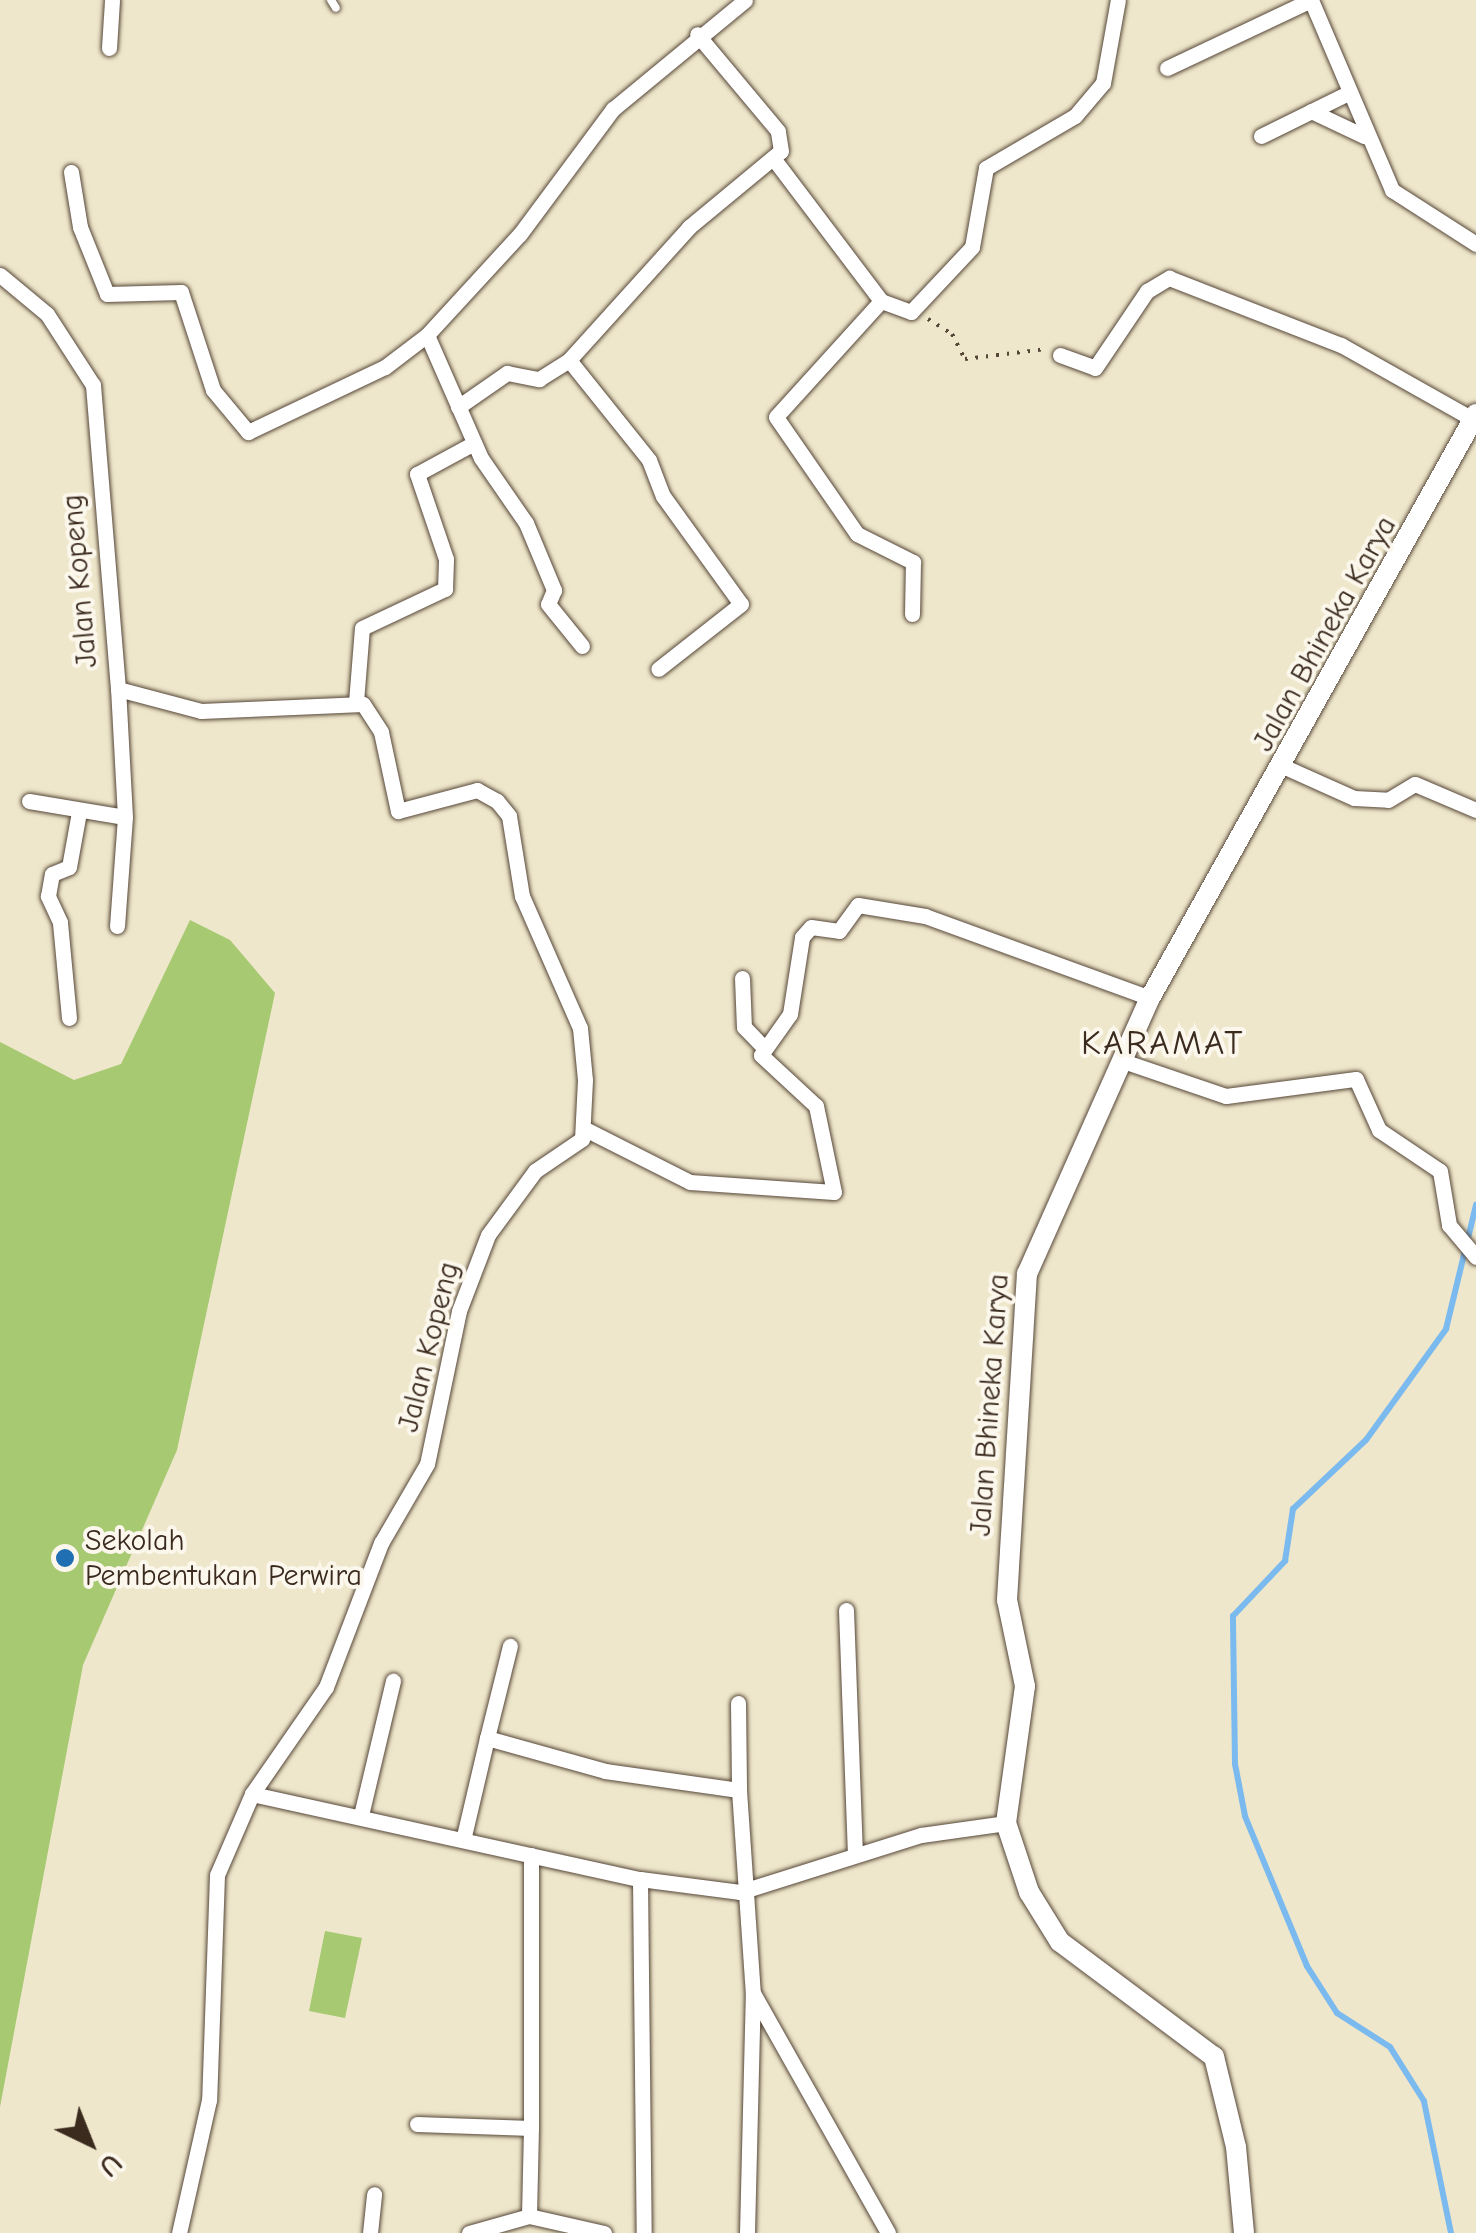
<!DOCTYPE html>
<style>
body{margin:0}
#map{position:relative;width:1476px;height:2233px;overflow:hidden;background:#efe7cb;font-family:"Comic Neue",sans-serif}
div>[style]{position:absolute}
.green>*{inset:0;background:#a6c972}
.stream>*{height:6px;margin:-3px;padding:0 3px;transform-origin:3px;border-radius:3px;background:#7bbaef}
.path>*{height:4px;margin-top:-2px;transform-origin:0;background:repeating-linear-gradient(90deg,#564638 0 2.5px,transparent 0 10.5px)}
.roads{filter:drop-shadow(0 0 2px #564638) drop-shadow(0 0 2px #564638)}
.service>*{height:8px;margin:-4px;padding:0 4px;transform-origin:4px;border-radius:4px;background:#fff}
.minor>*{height:15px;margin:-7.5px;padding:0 7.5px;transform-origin:7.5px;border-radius:7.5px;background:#fff}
.tertiary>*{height:20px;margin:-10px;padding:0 10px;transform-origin:10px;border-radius:10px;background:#fff}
.dots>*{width:28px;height:28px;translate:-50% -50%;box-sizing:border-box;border:5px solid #fbf7ec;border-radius:50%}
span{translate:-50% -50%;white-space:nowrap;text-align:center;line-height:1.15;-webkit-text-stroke:8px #fbf7ec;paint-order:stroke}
.street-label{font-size:30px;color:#3b2a1e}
.poi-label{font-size:30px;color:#3b2a1e}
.left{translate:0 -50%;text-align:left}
.quarter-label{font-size:35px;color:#3b2a1e;letter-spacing:2.5px}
.north{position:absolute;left:40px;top:2093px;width:100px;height:100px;-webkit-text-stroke:8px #fbf7ec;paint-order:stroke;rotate:137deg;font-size:28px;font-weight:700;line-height:40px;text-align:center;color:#3b2a1e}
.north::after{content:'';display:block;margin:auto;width:35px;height:45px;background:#3b2a1e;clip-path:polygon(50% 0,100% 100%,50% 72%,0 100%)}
</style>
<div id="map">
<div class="green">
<div style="clip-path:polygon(190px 920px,230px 940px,275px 993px,177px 1450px,83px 1665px,0 2107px,0 1042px,74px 1080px,121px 1064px)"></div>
<div style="clip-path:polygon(325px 1931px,362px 1938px,345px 2018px,309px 2011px)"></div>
</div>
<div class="stream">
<div style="left:1451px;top:2233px;width:135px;rotate:-101.6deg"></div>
<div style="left:1424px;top:2101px;width:64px;rotate:-122.2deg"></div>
<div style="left:1390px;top:2047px;width:63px;rotate:-147.3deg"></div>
<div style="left:1337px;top:2013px;width:56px;rotate:-122.6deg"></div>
<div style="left:1307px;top:1966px;width:162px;rotate:-112.5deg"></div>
<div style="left:1245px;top:1816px;width:53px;rotate:-100.9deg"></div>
<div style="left:1235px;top:1764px;width:148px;rotate:-90.8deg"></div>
<div style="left:1233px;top:1616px;width:76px;rotate:-46.6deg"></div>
<div style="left:1285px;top:1561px;width:53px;rotate:-81.3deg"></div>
<div style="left:1293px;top:1509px;width:100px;rotate:-43.4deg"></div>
<div style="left:1366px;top:1440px;width:137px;rotate:-54.2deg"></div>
<div style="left:1446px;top:1329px;width:128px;rotate:-76.4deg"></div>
</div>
<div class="path">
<div style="left:928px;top:319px;width:28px;rotate:32deg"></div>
<div style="left:952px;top:334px;width:28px;rotate:63deg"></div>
<div style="left:965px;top:359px;width:83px;rotate:-7deg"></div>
</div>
<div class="roads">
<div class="service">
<div style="left:331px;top:0;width:9px;rotate:58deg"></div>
</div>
<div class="minor">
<div style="left:109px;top:48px;width:48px;rotate:-86.4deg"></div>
<div style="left:1167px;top:68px;width:159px;rotate:-25.3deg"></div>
<div style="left:1311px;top:0;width:207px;rotate:66.9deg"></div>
<div style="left:1392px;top:190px;width:100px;rotate:32.7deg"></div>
<div style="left:1311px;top:111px;width:59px;rotate:25.3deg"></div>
<div style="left:1261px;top:136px;width:95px;rotate:-26.3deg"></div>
<div style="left:773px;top:158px;width:179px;rotate:52.9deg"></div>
<div style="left:881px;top:301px;width:32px;rotate:20deg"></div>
<div style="left:911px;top:312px;width:89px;rotate:-46.8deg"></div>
<div style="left:972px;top:247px;width:80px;rotate:-80deg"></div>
<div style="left:986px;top:168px;width:103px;rotate:-30.3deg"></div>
<div style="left:1075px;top:116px;width:43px;rotate:-49.7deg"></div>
<div style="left:1103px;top:83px;width:84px;rotate:-79.8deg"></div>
<div style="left:71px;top:172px;width:56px;rotate:80.7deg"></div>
<div style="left:80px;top:227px;width:72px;rotate:68.1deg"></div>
<div style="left:107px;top:294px;width:74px;rotate:-1.5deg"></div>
<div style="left:181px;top:292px;width:103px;rotate:71.9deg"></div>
<div style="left:213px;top:390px;width:55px;rotate:50.2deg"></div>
<div style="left:248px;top:432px;width:152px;rotate:-25.4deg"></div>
<div style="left:385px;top:367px;width:53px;rotate:-37.3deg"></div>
<div style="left:427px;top:335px;width:137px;rotate:-47.4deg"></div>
<div style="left:520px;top:234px;width:156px;rotate:-53.4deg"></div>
<div style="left:613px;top:109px;width:171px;rotate:-39.5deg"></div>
<div style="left:0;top:275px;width:61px;rotate:39.7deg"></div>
<div style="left:47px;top:314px;width:85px;rotate:57.1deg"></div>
<div style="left:93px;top:385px;width:305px;rotate:85.3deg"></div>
<div style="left:118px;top:689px;width:86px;rotate:14.8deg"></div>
<div style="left:201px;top:711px;width:162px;rotate:-2.5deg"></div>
<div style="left:363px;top:704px;width:33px;rotate:57deg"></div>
<div style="left:381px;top:732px;width:81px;rotate:77.9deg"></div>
<div style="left:398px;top:811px;width:82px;rotate:-14.9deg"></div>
<div style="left:477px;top:790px;width:23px;rotate:29deg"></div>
<div style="left:497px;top:801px;width:19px;rotate:51deg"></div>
<div style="left:509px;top:816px;width:81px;rotate:80.8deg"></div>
<div style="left:522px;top:896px;width:144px;rotate:66.3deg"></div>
<div style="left:580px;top:1028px;width:52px;rotate:84.5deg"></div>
<div style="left:585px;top:1080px;width:59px;rotate:92.9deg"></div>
<div style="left:582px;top:1139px;width:57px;rotate:145.8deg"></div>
<div style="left:535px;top:1171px;width:79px;rotate:126.3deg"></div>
<div style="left:488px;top:1235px;width:81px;rotate:110.9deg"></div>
<div style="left:459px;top:1311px;width:156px;rotate:101.8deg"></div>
<div style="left:427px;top:1464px;width:91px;rotate:120.2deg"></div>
<div style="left:381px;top:1543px;width:154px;rotate:110.9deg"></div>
<div style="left:326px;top:1687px;width:130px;rotate:124.7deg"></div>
<div style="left:252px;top:1794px;width:88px;rotate:113.4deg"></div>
<div style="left:217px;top:1875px;width:225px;rotate:92deg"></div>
<div style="left:209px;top:2100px;width:136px;rotate:102.7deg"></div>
<div style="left:881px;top:301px;width:156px;rotate:132.2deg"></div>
<div style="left:776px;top:417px;width:142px;rotate:55.3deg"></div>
<div style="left:857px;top:534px;width:63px;rotate:26.6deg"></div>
<div style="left:913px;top:562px;width:52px;rotate:91.1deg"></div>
<div style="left:427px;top:335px;width:134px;rotate:66.3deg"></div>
<div style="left:481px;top:458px;width:79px;rotate:55.3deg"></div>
<div style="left:526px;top:523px;width:73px;rotate:67.3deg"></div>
<div style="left:554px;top:590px;width:15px;rotate:113deg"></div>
<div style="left:548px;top:604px;width:54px;rotate:51deg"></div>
<div style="left:1060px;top:355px;width:37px;rotate:20deg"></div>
<div style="left:1095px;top:368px;width:93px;rotate:-56deg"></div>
<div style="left:1147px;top:291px;width:26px;rotate:-31deg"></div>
<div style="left:1169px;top:278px;width:185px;rotate:21.3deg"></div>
<div style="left:1341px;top:345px;width:153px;rotate:29.4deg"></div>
<div style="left:569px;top:360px;width:128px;rotate:51.3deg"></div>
<div style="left:649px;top:460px;width:39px;rotate:69deg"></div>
<div style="left:663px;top:496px;width:133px;rotate:54.2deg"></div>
<div style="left:741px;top:604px;width:105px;rotate:141.9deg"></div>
<div style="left:458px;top:407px;width:60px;rotate:-34.8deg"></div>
<div style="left:507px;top:373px;width:33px;rotate:11deg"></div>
<div style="left:539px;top:379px;width:36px;rotate:-32deg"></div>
<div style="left:569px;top:360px;width:179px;rotate:-47.9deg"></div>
<div style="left:689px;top:227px;width:119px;rotate:-39.6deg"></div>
<div style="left:781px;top:151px;width:20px;rotate:-99deg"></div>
<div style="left:778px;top:131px;width:126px;rotate:-129.9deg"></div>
<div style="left:356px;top:702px;width:74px;rotate:-85.4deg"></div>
<div style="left:362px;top:628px;width:92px;rotate:-25.2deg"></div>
<div style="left:445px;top:589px;width:30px;rotate:-88deg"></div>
<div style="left:446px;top:559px;width:90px;rotate:-108.8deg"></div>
<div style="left:417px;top:474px;width:65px;rotate:-28.5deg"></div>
<div style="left:1287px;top:768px;width:73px;rotate:24.1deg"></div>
<div style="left:1354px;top:798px;width:34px;rotate:3deg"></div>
<div style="left:1388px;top:800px;width:31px;rotate:-31deg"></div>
<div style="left:1415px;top:784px;width:66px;rotate:23.1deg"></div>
<div style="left:29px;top:801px;width:97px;rotate:9.5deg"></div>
<div style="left:125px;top:817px;width:128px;rotate:-93.1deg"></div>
<div style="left:117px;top:926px;width:109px;rotate:-85.8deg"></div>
<div style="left:742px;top:978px;width:49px;rotate:87.7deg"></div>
<div style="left:744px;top:1027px;width:28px;rotate:46deg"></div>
<div style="left:69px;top:1018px;width:96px;rotate:-95.4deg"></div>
<div style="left:60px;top:922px;width:29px;rotate:-115deg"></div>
<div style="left:48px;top:896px;width:22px;rotate:-80deg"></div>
<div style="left:52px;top:874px;width:18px;rotate:-22deg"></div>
<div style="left:69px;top:867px;width:56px;rotate:-79.7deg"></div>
<div style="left:1120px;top:1060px;width:112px;rotate:18.8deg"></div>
<div style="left:1226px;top:1096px;width:131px;rotate:-7.5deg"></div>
<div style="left:1356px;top:1079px;width:56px;rotate:65.7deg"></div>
<div style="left:1379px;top:1130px;width:73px;rotate:33.9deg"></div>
<div style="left:1440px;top:1171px;width:55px;rotate:80.5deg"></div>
<div style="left:1449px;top:1225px;width:42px;rotate:49.8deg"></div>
<div style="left:587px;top:1130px;width:115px;rotate:26.8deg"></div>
<div style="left:690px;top:1182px;width:144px;rotate:4deg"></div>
<div style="left:834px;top:1192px;width:88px;rotate:-101.8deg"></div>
<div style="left:816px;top:1106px;width:75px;rotate:-137.2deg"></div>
<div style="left:761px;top:1055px;width:50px;rotate:-54.7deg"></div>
<div style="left:790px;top:1014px;width:78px;rotate:-81.1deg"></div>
<div style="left:802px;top:937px;width:13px;rotate:-48deg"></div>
<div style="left:811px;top:927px;width:28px;rotate:8deg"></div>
<div style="left:839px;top:931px;width:32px;rotate:-54deg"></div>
<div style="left:858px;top:905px;width:68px;rotate:9.3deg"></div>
<div style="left:925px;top:916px;width:239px;rotate:20deg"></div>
<div style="left:846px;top:1610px;width:244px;rotate:87.9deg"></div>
<div style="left:738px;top:1703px;width:87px;rotate:89.3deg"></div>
<div style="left:487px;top:1738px;width:95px;rotate:-76deg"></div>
<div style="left:252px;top:1794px;width:397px;rotate:12.4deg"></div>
<div style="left:640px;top:1879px;width:101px;rotate:7.4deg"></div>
<div style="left:740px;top:1892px;width:190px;rotate:-17.5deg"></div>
<div style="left:921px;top:1835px;width:86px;rotate:-8deg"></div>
<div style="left:362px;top:1811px;width:134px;rotate:-76.6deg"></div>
<div style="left:464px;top:1836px;width:101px;rotate:-76.8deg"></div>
<div style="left:487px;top:1738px;width:123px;rotate:15.6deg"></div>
<div style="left:605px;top:1771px;width:135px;rotate:8.1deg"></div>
<div style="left:739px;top:1790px;width:203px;rotate:86.1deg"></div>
<div style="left:753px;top:1993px;width:275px;rotate:60.6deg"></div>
<div style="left:640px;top:1879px;width:354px;rotate:89.4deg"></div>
<div style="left:417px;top:2124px;width:114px;rotate:2deg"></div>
<div style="left:531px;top:2128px;width:273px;rotate:-90deg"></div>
<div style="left:529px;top:2216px;width:88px;rotate:-88.7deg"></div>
<div style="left:370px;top:2233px;width:39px;rotate:-84deg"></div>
<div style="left:469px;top:2233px;width:62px;rotate:-15.8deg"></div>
<div style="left:529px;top:2216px;width:77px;rotate:12.8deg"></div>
<div style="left:747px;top:2233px;width:240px;rotate:-88.6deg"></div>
</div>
<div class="tertiary">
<div style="left:1244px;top:2233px;width:86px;rotate:-95.3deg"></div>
<div style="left:1236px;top:2147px;width:93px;rotate:-103.7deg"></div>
<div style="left:1214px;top:2057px;width:192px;rotate:-143.2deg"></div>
<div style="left:1060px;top:1942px;width:59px;rotate:-121.8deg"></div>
<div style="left:1029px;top:1892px;width:73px;rotate:-108.4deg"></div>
<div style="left:1006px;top:1823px;width:138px;rotate:-82.1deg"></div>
<div style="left:1025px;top:1686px;width:88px;rotate:-101.8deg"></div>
<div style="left:1007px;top:1600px;width:327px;rotate:-86.5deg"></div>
<div style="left:1027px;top:1274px;width:302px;rotate:-66deg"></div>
<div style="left:1150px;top:998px;width:669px;rotate:-60.83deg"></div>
</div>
</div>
<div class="dots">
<div style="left:65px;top:1558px;background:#1f6fb2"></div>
</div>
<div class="street-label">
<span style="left:80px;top:581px;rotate:-95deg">Jalan Kopeng</span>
<span style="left:1325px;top:634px;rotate:-61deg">Jalan Bhineka Karya</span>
<span style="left:429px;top:1347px;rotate:-76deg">Jalan Kopeng</span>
<span style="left:990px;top:1405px;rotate:-86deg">Jalan Bhineka Karya</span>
</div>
<div class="poi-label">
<span class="left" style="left:85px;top:1558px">Sekolah<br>Pembentukan Perwira</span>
</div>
<div class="quarter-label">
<span style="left:1163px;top:1043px">KARAMAT</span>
</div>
<div class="north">U</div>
</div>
